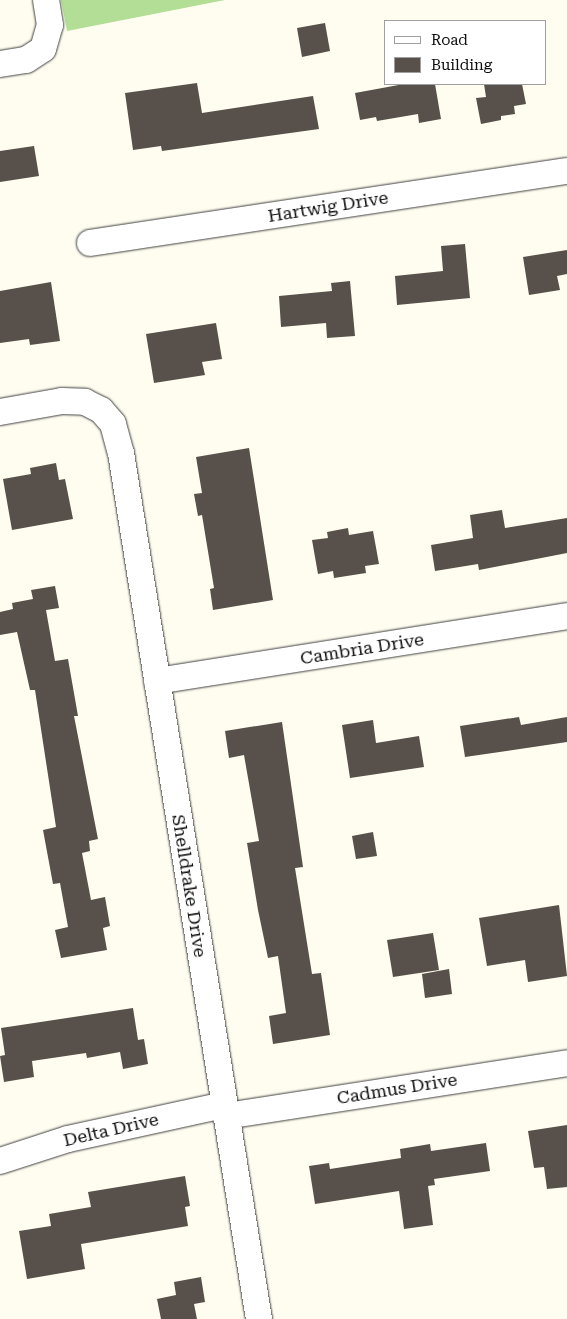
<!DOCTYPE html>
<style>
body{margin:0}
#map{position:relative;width:567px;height:1319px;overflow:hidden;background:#fffdf0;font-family:"Roboto Serif",serif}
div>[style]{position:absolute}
.forest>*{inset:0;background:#b2de95}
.building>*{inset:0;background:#58504a}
.roads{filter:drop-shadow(0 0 1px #414141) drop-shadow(0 0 1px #414141)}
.street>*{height:26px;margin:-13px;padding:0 13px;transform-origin:13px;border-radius:13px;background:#fff}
span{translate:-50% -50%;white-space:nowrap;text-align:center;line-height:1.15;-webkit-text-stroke:5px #fff;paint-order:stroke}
.street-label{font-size:18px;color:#0e0e0e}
.legend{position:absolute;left:384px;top:20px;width:162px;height:65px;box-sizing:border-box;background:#fff;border:1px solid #9f9f9f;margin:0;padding:6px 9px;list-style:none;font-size:15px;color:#0e0e0e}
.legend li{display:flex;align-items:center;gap:10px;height:25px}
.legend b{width:25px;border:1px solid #9f9f9f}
</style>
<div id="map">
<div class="forest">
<div style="clip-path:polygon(61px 0,225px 0,67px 31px)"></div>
</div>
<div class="building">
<div style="clip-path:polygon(325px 23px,330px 51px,302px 57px,297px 28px)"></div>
<div style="clip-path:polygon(197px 83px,202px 113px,313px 96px,319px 129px,162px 151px,161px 146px,133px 150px,125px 93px)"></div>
<div style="clip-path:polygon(404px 84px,435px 84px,441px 119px,419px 123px,418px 114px,377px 121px,376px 117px,360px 120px,355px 93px)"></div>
<div style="clip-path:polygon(484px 84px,522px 84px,526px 104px,514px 106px,515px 114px,501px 116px,501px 120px,481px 124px,476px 98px,486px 97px)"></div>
<div style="clip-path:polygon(34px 146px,39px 176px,0 182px,0 151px)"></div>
<div style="clip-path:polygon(465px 244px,470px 298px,397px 305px,395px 276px,443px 271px,441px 246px)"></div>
<div style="clip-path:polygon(567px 250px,567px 274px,557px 276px,560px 290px,529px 295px,523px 257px)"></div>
<div style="clip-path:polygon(350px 281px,355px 336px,327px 338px,326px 323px,281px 327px,279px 296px,332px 291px,331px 283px)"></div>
<div style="clip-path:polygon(51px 282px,60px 341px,30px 345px,29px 339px,0 343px,0 291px)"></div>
<div style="clip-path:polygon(216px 323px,222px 359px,202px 362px,205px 375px,154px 383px,146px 334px)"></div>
<div style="clip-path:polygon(249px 448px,273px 600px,213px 610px,210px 589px,214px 588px,202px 515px,198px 516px,194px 494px,202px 493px,196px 457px)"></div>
<div style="clip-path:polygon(56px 463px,59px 480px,65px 479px,73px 519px,12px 530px,3px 479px,31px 474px,30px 468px)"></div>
<div style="clip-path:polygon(502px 510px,505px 528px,567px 518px,567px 553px,479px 570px,478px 564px,435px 571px,431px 545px,473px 538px,470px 515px)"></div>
<div style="clip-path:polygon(348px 528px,349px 535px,373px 531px,379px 564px,365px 566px,366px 573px,334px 578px,333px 571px,318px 574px,312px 540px,328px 538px,327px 532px)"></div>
<div style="clip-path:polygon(55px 586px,59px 608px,46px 610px,55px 661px,68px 659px,78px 716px,74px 716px,98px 839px,89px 841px,90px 851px,82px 853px,91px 900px,105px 897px,110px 926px,103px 928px,107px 950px,61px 958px,55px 930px,68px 927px,60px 883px,53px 884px,43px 830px,56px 827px,35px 690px,30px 690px,17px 632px,0 635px,0 612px,13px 609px,12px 603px,33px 599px,31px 590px)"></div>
<div style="clip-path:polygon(519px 717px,521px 725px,567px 717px,567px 742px,465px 757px,460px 726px)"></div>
<div style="clip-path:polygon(373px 720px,376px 743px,419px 736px,424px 767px,350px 778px,342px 725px)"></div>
<div style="clip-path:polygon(282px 722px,303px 867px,295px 868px,312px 974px,321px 973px,330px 1035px,273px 1044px,269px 1016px,286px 1013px,278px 956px,268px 958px,258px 910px,247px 843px,259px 841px,244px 755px,229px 758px,225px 731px)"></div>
<div style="clip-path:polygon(373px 832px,377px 856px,356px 859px,352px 836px)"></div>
<div style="clip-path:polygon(559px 905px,567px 976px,528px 982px,525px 960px,487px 966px,479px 918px)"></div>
<div style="clip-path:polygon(433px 933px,439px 970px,393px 977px,387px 940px)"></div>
<div style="clip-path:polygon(449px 969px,452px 994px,425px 998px,422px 974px)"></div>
<div style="clip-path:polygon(133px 1008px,138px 1040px,144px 1039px,148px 1064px,123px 1069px,120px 1052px,87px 1058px,86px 1053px,32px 1061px,34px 1077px,4px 1082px,0 1056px,5px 1055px,1px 1028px)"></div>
<div style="clip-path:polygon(567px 1125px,567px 1187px,547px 1189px,544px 1167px,534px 1168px,528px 1131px)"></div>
<div style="clip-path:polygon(486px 1143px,490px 1171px,434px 1179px,435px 1185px,428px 1186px,433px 1225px,404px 1229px,399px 1191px,315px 1204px,309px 1166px,329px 1163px,330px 1169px,401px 1158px,400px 1149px,430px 1144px,431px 1151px)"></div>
<div style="clip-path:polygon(185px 1176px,190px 1206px,185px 1207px,188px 1226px,81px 1244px,85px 1269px,27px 1279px,19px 1231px,51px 1226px,49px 1214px,91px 1207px,88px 1192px)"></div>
<div style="clip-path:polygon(201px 1277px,205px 1302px,194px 1304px,197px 1319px,161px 1319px,157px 1299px,176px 1295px,174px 1282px)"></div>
</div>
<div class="roads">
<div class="street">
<div style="left:0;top:64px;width:26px;rotate:-9deg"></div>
<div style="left:26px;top:60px;width:20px;rotate:-33deg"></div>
<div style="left:43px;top:49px;width:25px;rotate:-74deg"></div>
<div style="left:50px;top:25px;width:25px;rotate:-99deg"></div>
<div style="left:90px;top:243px;width:482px;rotate:-8.6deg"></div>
<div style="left:0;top:412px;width:63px;rotate:-10.1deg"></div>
<div style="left:62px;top:401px;width:23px;rotate:2deg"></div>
<div style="left:85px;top:402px;width:18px;rotate:27deg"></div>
<div style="left:101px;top:410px;width:18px;rotate:49deg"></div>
<div style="left:113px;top:424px;width:30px;rotate:75deg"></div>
<div style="left:121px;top:453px;width:877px;rotate:80.95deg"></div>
<div style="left:157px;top:681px;width:415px;rotate:-9deg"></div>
<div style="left:226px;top:1116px;width:345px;rotate:-8.8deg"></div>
<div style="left:0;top:1161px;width:71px;rotate:-17.9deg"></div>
<div style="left:68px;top:1139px;width:160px;rotate:-12.3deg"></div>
</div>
</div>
<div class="street-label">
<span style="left:328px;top:207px;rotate:-9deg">Hartwig Drive</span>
<span style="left:362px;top:649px;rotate:-9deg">Cambria Drive</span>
<span style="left:189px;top:886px;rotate:81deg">Shelldrake Drive</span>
<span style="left:397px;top:1089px;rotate:-9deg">Cadmus Drive</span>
<span style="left:111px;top:1130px;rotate:-13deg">Delta Drive</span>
</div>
<ul class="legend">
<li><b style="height:6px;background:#fff"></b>Road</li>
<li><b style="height:14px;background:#58504a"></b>Building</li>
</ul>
</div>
